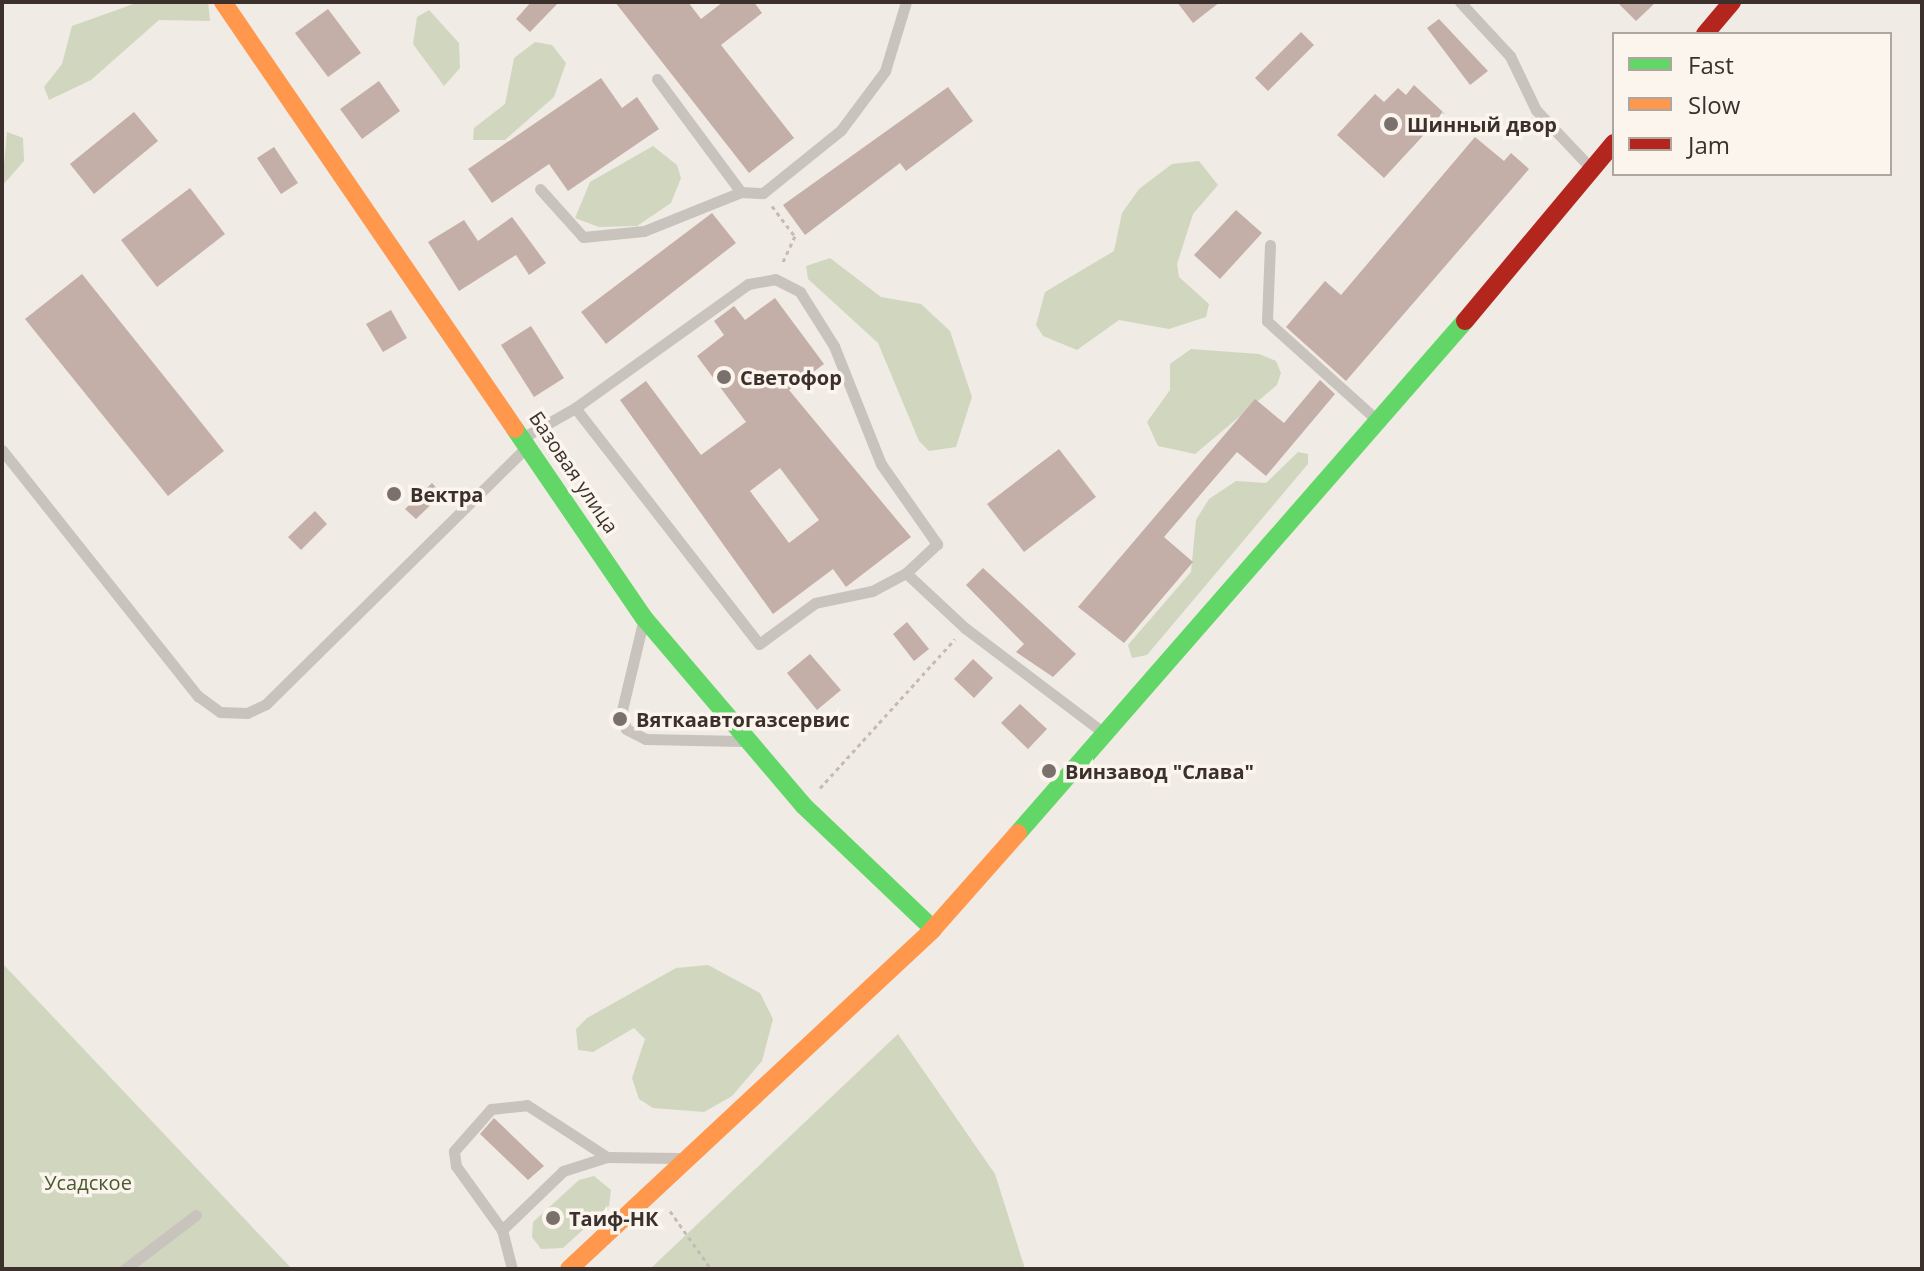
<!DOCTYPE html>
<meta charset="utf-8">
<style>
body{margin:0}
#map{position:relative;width:1924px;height:1271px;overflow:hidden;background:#f0ebe5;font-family:"Open Sans",sans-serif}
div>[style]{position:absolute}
.green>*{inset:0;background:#d1d6bf}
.building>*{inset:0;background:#c3afa7}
.path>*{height:3px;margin-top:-1.5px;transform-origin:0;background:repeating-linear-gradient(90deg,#c2bbb6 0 4px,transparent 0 8px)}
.lane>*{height:11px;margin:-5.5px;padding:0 5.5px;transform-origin:5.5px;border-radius:5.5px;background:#c9c3be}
.fast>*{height:18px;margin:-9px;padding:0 9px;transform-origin:9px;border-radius:9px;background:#63d668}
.slow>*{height:18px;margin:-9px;padding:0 9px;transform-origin:9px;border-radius:9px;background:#ff974d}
.jam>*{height:18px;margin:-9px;padding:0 9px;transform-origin:9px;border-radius:9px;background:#b3261e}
.dots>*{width:22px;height:22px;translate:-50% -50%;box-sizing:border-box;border:4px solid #fbf5ee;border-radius:50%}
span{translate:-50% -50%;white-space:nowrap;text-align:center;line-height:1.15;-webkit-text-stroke:7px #fbf5ee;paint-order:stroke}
.poi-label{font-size:20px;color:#3b302b;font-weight:700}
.left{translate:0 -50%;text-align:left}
.street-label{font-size:20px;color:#3b302b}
.park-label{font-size:20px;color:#4a5a2e}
.frame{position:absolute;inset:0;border:4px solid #3b302b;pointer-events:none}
.legend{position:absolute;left:1612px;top:32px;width:280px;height:144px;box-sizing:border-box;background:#fbf5ee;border:2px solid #aea6a0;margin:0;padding:10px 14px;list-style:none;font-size:24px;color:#3b302b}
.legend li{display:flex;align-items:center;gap:16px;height:40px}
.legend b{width:40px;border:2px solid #aea6a0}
</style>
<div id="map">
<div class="green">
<div style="clip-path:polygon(139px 2px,208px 2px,210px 21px,159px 20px,91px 80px,49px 100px,44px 87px,62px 64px,72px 26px)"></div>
<div style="clip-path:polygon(429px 10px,459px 43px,460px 68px,444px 86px,413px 44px,417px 17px)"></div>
<div style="clip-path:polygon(535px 42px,552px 45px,566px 63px,554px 97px,505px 140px,473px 140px,474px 128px,505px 104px,514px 58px)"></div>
<div style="clip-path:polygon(7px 132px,23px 138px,24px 161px,2px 186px)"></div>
<div style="clip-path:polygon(653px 146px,677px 165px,681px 178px,671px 203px,637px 226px,599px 227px,575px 218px,590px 182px)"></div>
<div style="clip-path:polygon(1199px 161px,1218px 185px,1193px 214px,1177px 264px,1179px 277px,1209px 304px,1206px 317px,1169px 329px,1119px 320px,1077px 350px,1043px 336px,1036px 325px,1045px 292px,1114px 251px,1122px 213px,1139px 189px,1172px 164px)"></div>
<div style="clip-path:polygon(830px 258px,881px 297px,921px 304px,950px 331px,972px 397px,956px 447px,929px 451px,919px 441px,878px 343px,808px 279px,806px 266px)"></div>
<div style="clip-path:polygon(1191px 349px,1259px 354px,1276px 361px,1281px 373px,1277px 385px,1195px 454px,1158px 446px,1147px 422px,1170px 390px,1170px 364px)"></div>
<div style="clip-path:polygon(1298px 452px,1308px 454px,1308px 464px,1147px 655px,1132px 658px,1128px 645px,1191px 572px,1196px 520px,1209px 499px,1236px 481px,1266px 483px)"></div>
<div style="clip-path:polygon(2px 963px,292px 1269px,2px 1269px)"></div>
<div style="clip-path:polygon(708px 965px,760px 993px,773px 1019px,762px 1061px,732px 1096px,704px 1112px,653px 1108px,639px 1099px,632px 1078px,645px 1039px,634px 1028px,593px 1052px,578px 1050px,576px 1029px,587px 1018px,676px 968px)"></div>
<div style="clip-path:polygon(898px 1034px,995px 1174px,1025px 1269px,650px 1269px)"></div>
<div style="clip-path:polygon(594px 1176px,611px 1190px,609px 1206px,563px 1248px,541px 1249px,532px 1237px,533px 1222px,579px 1180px)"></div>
</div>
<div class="building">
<div style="clip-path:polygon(531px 2px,559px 2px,530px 32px,516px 19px)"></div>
<div style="clip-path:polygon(615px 2px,688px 2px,701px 19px,723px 2px,754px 2px,762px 13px,721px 45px,794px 138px,749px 173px)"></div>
<div style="clip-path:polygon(1177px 2px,1220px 2px,1193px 23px)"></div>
<div style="clip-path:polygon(1617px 2px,1656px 2px,1636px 21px)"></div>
<div style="clip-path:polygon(328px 9px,361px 53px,328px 77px,295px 33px)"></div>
<div style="clip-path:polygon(1439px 19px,1488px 71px,1470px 85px,1427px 28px)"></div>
<div style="clip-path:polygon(1301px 32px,1314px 45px,1268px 91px,1255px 78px)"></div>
<div style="clip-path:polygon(601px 78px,622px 108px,637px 97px,659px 129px,568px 191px,549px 164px,492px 203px,468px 169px)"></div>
<div style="clip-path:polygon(379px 81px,400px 111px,362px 139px,340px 109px)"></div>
<div style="clip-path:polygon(1414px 85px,1444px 113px,1384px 178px,1337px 135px,1375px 94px,1384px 102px,1398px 88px,1406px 95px)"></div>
<div style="clip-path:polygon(948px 87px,973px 121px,906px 171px,900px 163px,805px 235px,783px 205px)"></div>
<div style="clip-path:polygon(134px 112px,158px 141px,94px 194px,70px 164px)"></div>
<div style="clip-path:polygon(1475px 137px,1504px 161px,1511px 153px,1529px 169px,1346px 381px,1286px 327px,1325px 281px,1341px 295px)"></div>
<div style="clip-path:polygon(274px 147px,298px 183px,281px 194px,257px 158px)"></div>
<div style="clip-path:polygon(190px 188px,225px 234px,157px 287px,121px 240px)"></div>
<div style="clip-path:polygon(1236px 210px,1262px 233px,1220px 279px,1194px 255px)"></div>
<div style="clip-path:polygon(712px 213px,736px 243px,606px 344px,581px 312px)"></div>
<div style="clip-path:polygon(512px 217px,546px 263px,529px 275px,516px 255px,459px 291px,428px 242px,464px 220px,478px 241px)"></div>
<div style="clip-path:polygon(82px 274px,224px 451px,168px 496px,25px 319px)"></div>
<div style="clip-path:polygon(evenodd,775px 298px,824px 364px,789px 390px,911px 537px,846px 587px,833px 569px,773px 614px,620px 400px,646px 381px,701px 455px,746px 422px,697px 356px,724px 335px,714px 321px,734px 306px,745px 320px,775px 298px,780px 468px,819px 520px,789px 543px,750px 491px,780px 468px)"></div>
<div style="clip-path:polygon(391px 310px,407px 338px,383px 352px,366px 324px)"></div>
<div style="clip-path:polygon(531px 326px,564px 378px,534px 397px,501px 345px)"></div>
<div style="clip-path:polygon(1320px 380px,1335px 394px,1266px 476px,1237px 452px,1164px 537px,1193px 562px,1124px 643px,1078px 607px,1255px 399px,1284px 423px)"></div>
<div style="clip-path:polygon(1059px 449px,1096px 497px,1024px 552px,987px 504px)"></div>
<div style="clip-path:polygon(432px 483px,442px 494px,416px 519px,405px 509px)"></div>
<div style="clip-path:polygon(315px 511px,327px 524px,301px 550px,288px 537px)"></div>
<div style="clip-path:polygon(983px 568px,1076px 654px,1053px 677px,1016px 652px,1024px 644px,966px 585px)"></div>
<div style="clip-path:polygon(907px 622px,929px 649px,914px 661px,893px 634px)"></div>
<div style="clip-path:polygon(810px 654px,841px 690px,817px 710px,787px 673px)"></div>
<div style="clip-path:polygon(973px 659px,993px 678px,974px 698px,954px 679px)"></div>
<div style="clip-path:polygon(1020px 704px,1047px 729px,1028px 749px,1001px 723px)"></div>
<div style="clip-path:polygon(494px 1118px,544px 1166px,528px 1180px,480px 1134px)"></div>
</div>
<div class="path">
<div style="left:772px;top:206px;width:38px;rotate:53deg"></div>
<div style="left:795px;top:236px;width:31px;rotate:115deg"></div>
<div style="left:820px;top:788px;width:201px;rotate:-47.8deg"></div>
<div style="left:670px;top:1211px;width:71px;rotate:54.7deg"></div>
</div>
<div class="lane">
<div style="left:1460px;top:2px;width:74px;rotate:47.2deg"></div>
<div style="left:1510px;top:56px;width:60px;rotate:64.3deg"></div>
<div style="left:1536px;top:110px;width:77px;rotate:46.6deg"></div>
<div style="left:657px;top:79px;width:141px;rotate:53.4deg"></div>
<div style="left:741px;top:192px;width:22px;rotate:3deg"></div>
<div style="left:763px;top:193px;width:100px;rotate:-38.9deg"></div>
<div style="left:841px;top:130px;width:74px;rotate:-53.3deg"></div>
<div style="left:885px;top:71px;width:72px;rotate:-73.1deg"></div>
<div style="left:540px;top:189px;width:64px;rotate:48.1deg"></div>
<div style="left:583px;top:237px;width:61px;rotate:-5.6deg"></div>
<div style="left:644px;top:231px;width:105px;rotate:-21.9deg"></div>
<div style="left:1270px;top:245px;width:76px;rotate:92.3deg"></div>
<div style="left:1267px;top:321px;width:148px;rotate:42deg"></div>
<div style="left:775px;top:279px;width:28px;rotate:27deg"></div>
<div style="left:800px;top:292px;width:64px;rotate:57.8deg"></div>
<div style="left:834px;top:346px;width:127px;rotate:68.3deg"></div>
<div style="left:881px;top:464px;width:98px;rotate:55deg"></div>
<div style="left:937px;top:544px;width:42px;rotate:136.9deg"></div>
<div style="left:906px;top:573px;width:38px;rotate:152deg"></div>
<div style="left:872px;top:591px;width:58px;rotate:168.1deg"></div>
<div style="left:815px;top:603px;width:69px;rotate:143.8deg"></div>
<div style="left:759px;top:644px;width:299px;rotate:-127.9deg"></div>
<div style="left:575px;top:408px;width:213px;rotate:-35.6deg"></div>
<div style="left:748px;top:284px;width:27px;rotate:-10deg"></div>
<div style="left:524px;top:437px;width:59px;rotate:-29.6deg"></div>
<div style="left:2px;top:450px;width:315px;rotate:51.5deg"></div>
<div style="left:198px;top:696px;width:27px;rotate:36deg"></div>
<div style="left:220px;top:712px;width:27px;rotate:2deg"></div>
<div style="left:247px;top:713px;width:21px;rotate:-25deg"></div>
<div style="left:266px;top:704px;width:362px;rotate:-44.6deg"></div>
<div style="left:906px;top:573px;width:81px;rotate:43deg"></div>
<div style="left:965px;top:628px;width:174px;rotate:37.1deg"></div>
<div style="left:643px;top:622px;width:90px;rotate:103.4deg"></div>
<div style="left:622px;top:710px;width:19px;rotate:78deg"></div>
<div style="left:626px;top:729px;width:22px;rotate:27deg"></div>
<div style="left:646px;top:739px;width:95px;rotate:1.2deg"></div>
<div style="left:502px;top:1230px;width:79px;rotate:-125.7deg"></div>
<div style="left:456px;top:1166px;width:15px;rotate:-98deg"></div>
<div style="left:454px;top:1151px;width:56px;rotate:-48.6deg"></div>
<div style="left:491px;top:1109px;width:36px;rotate:-6deg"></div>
<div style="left:527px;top:1105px;width:95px;rotate:33deg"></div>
<div style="left:125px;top:1269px;width:89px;rotate:-37.3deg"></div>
<div style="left:512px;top:1269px;width:40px;rotate:-104.4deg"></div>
<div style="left:502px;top:1230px;width:85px;rotate:-44deg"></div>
<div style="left:563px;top:1171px;width:46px;rotate:-17.7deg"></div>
<div style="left:607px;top:1157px;width:71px;rotate:0.8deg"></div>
</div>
<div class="fast">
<div style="left:515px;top:429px;width:229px;rotate:55.7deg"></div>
<div style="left:644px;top:618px;width:247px;rotate:49.6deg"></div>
<div style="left:804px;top:806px;width:178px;rotate:43.6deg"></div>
<div style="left:1018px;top:833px;width:680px;rotate:-48.88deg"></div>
</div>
<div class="slow">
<div style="left:223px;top:2px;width:517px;rotate:55.63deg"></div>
<div style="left:569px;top:1269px;width:498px;rotate:-43deg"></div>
<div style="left:933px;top:929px;width:128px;rotate:-48.5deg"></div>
</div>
<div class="jam">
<div style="left:1705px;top:34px;width:42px;rotate:-49.8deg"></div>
<div style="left:1465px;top:321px;width:232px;rotate:-50.1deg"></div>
</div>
<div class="dots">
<div style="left:1391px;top:124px;background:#7a716c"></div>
<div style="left:724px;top:377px;background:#7a716c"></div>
<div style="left:394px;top:494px;background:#7a716c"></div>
<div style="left:620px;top:719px;background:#7a716c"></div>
<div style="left:1049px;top:771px;background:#7a716c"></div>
<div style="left:553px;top:1218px;background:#7a716c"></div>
</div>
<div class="poi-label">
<span class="left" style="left:1407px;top:124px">Шинный двор</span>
<span class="left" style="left:740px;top:377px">Светофор</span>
<span class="left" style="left:410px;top:494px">Вектра</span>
<span class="left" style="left:636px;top:719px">Вяткаавтогазсервис</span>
<span class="left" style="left:1065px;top:771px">Винзавод "Слава"</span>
<span class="left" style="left:569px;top:1218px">Таиф-НК</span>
</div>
<div class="street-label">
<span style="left:574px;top:472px;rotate:56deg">Базовая улица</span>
</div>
<div class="park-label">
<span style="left:88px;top:1182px">Усадское</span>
</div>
<div class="frame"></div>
<ul class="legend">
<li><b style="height:10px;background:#63d668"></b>Fast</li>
<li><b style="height:10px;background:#ff974d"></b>Slow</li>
<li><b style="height:10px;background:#b3261e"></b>Jam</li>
</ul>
</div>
